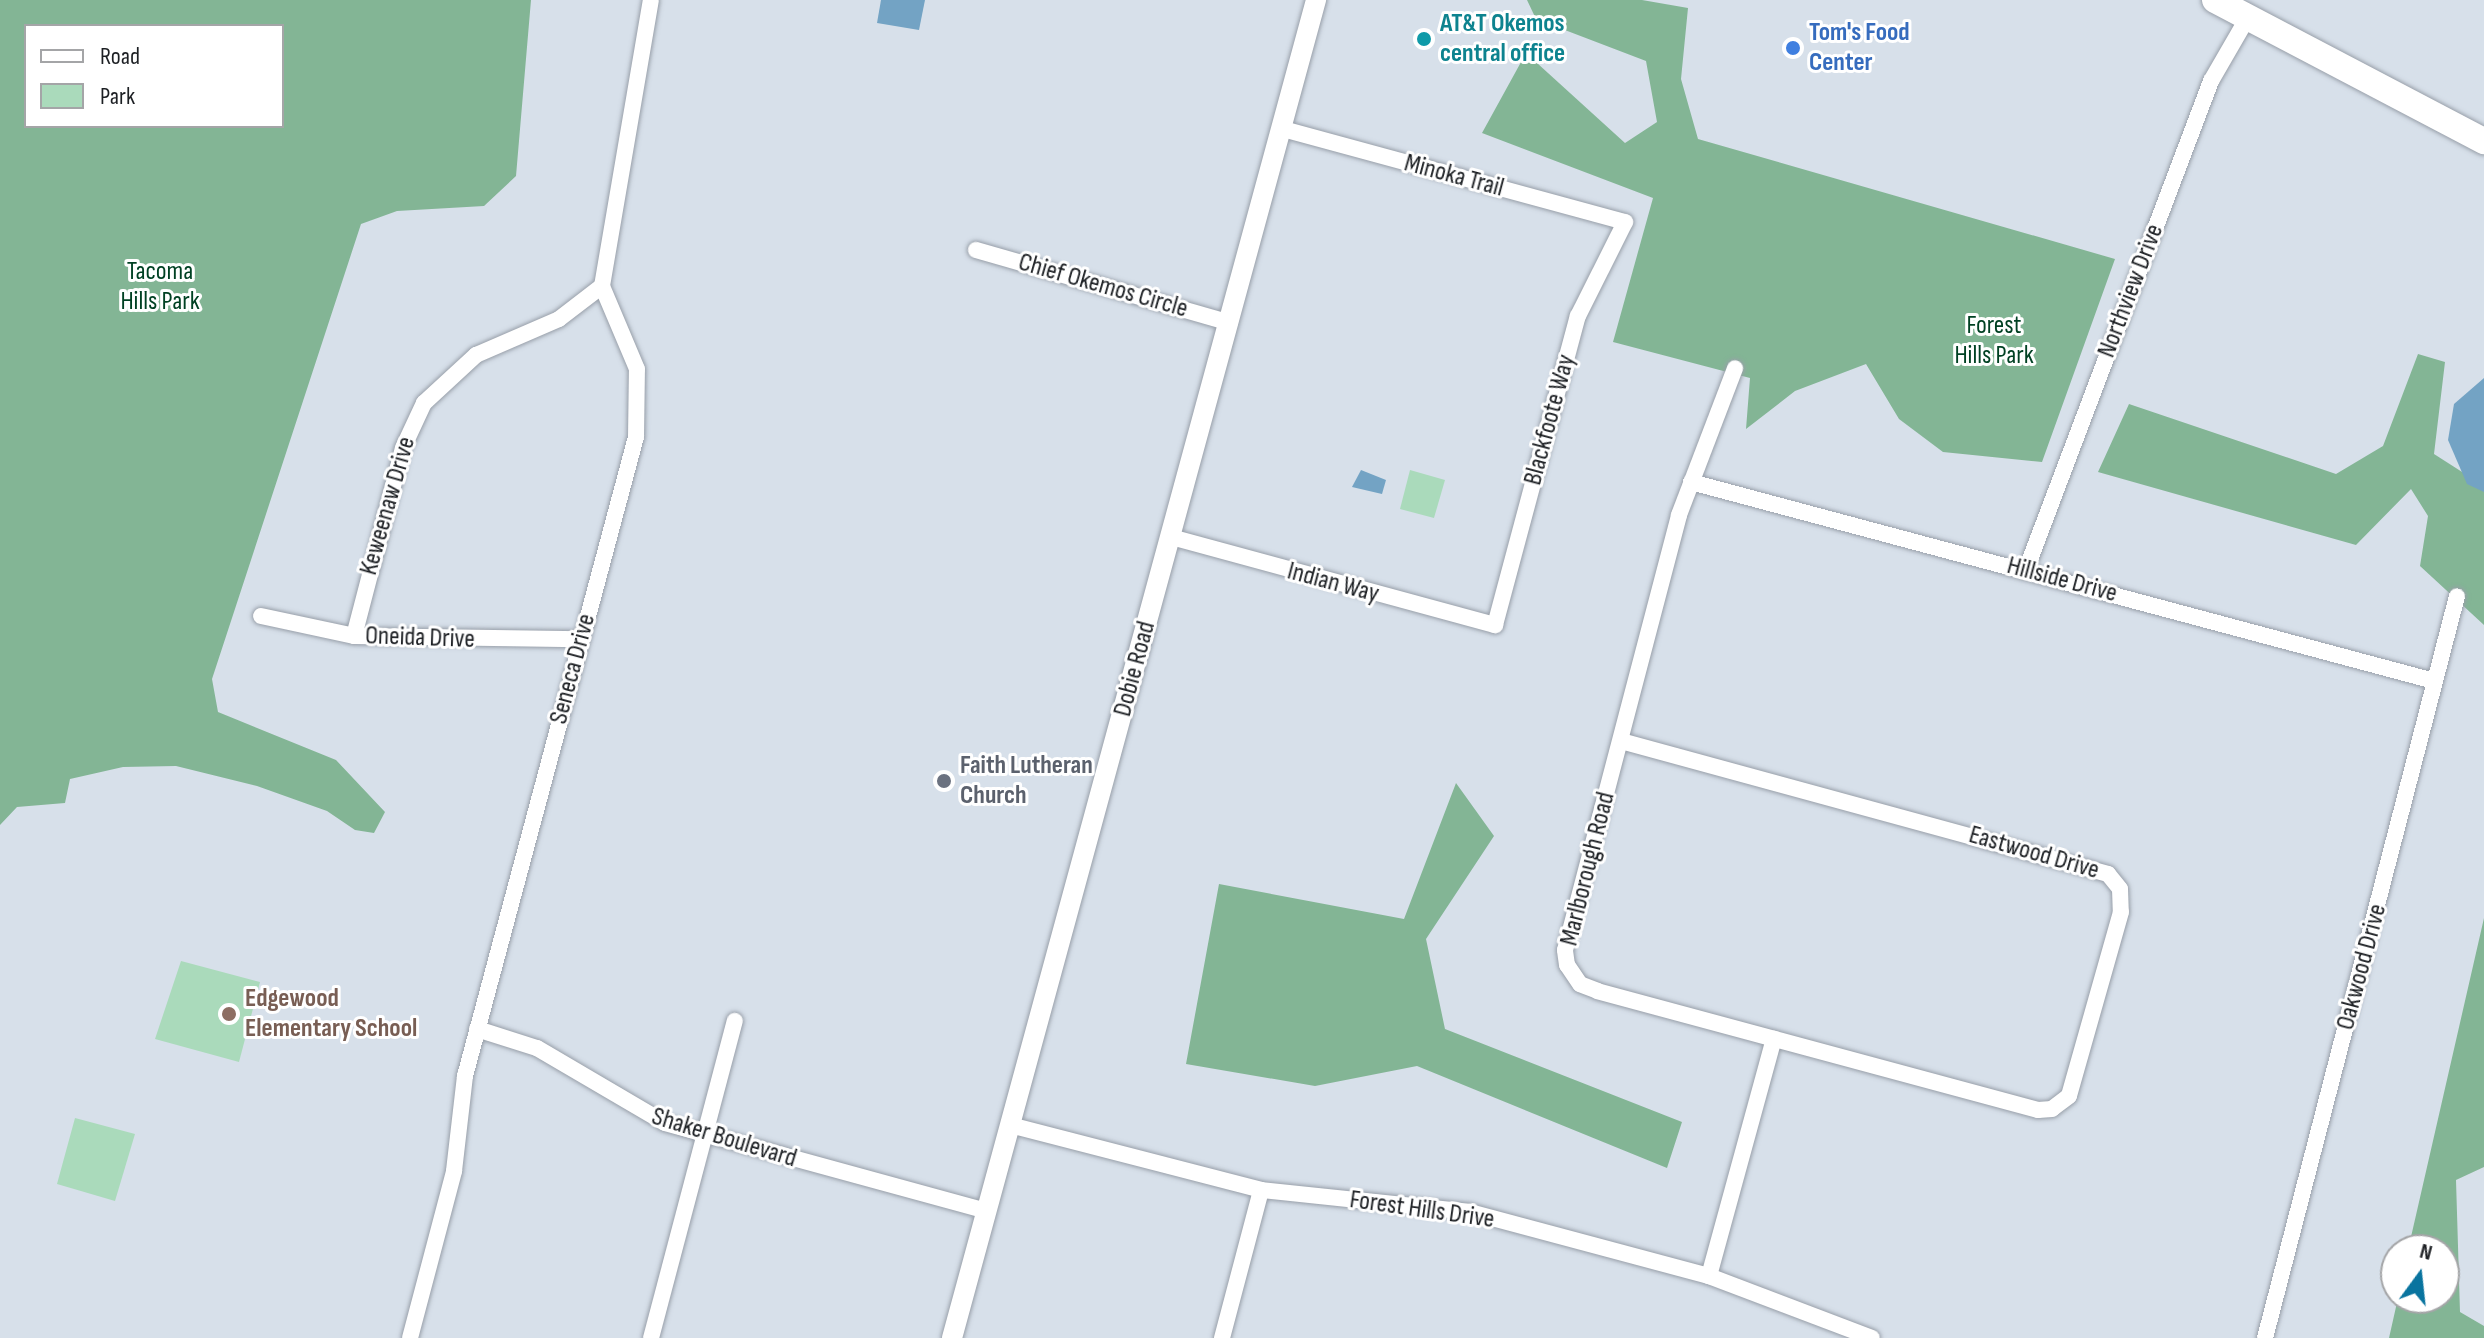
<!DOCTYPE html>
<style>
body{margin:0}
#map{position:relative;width:2484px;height:1338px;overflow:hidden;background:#d7e0ea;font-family:"Sofia Sans Condensed",sans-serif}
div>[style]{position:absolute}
.green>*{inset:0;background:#aadabb}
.forest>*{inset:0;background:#83b595}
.water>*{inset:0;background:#73a3c4}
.roads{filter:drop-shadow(0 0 2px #989fa9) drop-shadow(0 0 2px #989fa9)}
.minor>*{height:16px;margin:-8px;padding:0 8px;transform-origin:8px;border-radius:8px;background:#fff}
.tertiary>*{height:20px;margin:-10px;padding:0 10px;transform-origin:10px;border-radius:10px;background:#fff}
.primary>*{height:26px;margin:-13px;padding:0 13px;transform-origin:13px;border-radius:13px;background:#fff}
.dots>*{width:22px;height:22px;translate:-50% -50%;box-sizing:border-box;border:4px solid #fff;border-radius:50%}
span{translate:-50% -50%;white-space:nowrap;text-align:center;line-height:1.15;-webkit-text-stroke:6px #fff;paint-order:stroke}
.culture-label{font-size:26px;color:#0d838f;font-weight:700}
.left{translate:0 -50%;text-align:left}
.shop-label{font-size:26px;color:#366cbe;font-weight:700}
.street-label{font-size:26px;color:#1c1f23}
.park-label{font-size:26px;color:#004123}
.worship-label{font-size:26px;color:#5b616d;font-weight:700}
.education-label{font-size:26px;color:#785e54;font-weight:700}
.legend{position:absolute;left:24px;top:24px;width:260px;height:104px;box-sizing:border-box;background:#fff;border:2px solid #a4a5a7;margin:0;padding:10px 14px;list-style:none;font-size:24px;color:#1c1f23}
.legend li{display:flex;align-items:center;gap:16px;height:40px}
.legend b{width:40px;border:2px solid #a4a5a7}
.north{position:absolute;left:2380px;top:1234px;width:80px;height:80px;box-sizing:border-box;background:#fff;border:2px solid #a4a5a7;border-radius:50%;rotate:15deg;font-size:22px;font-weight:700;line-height:32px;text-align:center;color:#1c1f23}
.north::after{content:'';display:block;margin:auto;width:28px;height:36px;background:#09749f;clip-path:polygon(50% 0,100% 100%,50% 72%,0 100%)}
</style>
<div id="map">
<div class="green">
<div style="clip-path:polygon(1410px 470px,1445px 480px,1434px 518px,1400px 509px)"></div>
<div style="clip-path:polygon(181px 961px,260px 982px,239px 1062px,155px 1039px)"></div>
<div style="clip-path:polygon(75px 1118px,135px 1134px,115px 1201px,57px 1184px)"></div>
</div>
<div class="forest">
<div style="clip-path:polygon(evenodd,0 0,531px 0,516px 176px,484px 206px,397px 211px,361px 224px,212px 679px,218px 712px,336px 760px,385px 812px,374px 833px,355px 830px,327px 811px,257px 786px,176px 766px,123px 767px,70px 779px,65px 803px,17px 807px,0 825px,0 0,282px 26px,282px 126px,26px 126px,26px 26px,282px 26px)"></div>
<div style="clip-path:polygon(1527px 0,1642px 0,1688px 8px,1681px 79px,1698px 139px,2115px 259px,2042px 462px,1943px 452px,1899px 419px,1866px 364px,1795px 391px,1746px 429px,1750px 378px,1613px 342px,1653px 198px,1482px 133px,1526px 53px,1625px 143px,1657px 122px,1646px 61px,1536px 19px)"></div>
<div style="clip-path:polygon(2418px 354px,2445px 362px,2434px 454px,2484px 486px,2484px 625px,2420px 566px,2428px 516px,2411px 489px,2356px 545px,2098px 472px,2129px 404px,2336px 474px,2383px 446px)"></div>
<div style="clip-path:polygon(1456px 783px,1494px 836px,1426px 939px,1445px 1029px,1682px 1122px,1667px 1168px,1417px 1066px,1315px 1086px,1186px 1064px,1219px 884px,1404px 919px)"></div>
<div style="clip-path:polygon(2484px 918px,2484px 1167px,2456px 1180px,2460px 1312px,2484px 1326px,2484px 1338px,2389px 1338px,2398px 1298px,2444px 1298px,2444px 1250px,2408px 1250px)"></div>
</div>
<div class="water">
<div style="clip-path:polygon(881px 0,925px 0,919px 30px,877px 23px)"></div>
<div style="clip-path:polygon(2484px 378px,2484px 492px,2467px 484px,2448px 440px,2454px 404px)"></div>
<div style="clip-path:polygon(1361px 470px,1386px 480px,1382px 494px,1352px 487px)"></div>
</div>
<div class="roads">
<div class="minor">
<div style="left:976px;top:250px;width:264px;rotate:16deg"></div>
<div style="left:1691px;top:482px;width:769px;rotate:14.99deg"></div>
<div style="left:1171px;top:537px;width:336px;rotate:15.2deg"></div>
<div style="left:1495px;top:625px;width:320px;rotate:-75deg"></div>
<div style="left:1578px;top:316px;width:105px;rotate:-63.4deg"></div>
<div style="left:1625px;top:222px;width:355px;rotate:-164.8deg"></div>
<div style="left:2026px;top:570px;width:523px;rotate:-69.28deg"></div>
<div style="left:2211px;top:81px;width:74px;rotate:-60deg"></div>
<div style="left:261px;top:616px;width:95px;rotate:12.1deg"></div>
<div style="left:354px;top:636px;width:227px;rotate:0.8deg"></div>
<div style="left:354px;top:636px;width:194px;rotate:-75.4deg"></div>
<div style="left:403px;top:448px;width:50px;rotate:-65deg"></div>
<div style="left:424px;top:403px;width:71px;rotate:-42.7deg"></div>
<div style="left:476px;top:355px;width:90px;rotate:-23.4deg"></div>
<div style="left:559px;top:319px;width:54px;rotate:-37.5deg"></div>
<div style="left:1621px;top:741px;width:505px;rotate:15.28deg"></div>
<div style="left:2108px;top:874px;width:19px;rotate:51deg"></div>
<div style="left:2120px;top:889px;width:23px;rotate:88deg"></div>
<div style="left:2121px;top:912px;width:191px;rotate:105.8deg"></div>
<div style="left:2069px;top:1096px;width:21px;rotate:143deg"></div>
<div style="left:2052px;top:1109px;width:14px;rotate:176deg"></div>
<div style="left:2038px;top:1110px;width:456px;rotate:-164.9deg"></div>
<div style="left:1598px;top:991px;width:19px;rotate:-159deg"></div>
<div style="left:1580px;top:984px;width:23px;rotate:-124deg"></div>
<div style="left:1567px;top:965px;width:15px;rotate:-98deg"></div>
<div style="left:1565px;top:950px;width:450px;rotate:-75.3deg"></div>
<div style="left:1679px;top:515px;width:157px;rotate:-69.1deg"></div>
<div style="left:477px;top:1029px;width:63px;rotate:17.6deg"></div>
<div style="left:537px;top:1048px;width:148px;rotate:30.4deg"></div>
<div style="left:665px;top:1123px;width:334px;rotate:15.3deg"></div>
<div style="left:1010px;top:1125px;width:259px;rotate:14.5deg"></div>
<div style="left:1261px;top:1190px;width:210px;rotate:6deg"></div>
<div style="left:1470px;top:1212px;width:247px;rotate:15deg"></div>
<div style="left:1709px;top:1276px;width:174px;rotate:20.8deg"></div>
<div style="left:1709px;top:1276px;width:246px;rotate:-74.7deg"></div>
<div style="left:410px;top:1338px;width:173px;rotate:-75.2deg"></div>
<div style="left:454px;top:1171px;width:96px;rotate:-83.4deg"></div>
<div style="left:465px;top:1076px;width:661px;rotate:-75.02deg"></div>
<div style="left:636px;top:437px;width:68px;rotate:-89.2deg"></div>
<div style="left:637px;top:369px;width:90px;rotate:-112.9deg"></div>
<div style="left:602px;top:286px;width:290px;rotate:-80.3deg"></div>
<div style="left:651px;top:1338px;width:328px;rotate:-75.2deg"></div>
<div style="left:1222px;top:1338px;width:153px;rotate:-75.2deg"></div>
<div style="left:2265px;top:1338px;width:766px;rotate:-75.49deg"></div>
</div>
<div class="tertiary">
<div style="left:952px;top:1338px;width:1387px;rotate:-74.78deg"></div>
</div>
<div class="primary">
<div style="left:2215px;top:0;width:304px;rotate:27.7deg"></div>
</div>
</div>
<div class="dots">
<div style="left:1424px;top:39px;background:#0f9aa8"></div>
<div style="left:1793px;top:48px;background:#3f7fe0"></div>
<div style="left:944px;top:781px;background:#6b7280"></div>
<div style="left:229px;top:1014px;background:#8d6e63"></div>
</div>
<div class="culture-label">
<span class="left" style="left:1440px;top:39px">AT&amp;T Okemos<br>central office</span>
</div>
<div class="shop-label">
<span class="left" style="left:1809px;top:48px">Tom's Food<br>Center</span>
</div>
<div class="street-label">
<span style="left:1454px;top:176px;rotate:15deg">Minoka Trail</span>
<span style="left:1103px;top:286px;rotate:16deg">Chief Okemos Circle</span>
<span style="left:2131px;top:291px;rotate:-69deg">Northview Drive</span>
<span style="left:1550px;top:420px;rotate:-75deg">Blackfoote Way</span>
<span style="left:388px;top:506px;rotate:-74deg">Keweenaw Drive</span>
<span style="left:2062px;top:580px;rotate:15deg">Hillside Drive</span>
<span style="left:1333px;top:583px;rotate:15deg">Indian Way</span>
<span style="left:420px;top:638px;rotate:2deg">Oneida Drive</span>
<span style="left:573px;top:669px;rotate:-75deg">Seneca Drive</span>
<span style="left:1135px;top:669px;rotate:-75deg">Dobie Road</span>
<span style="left:2034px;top:853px;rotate:16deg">Eastwood Drive</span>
<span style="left:1588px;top:869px;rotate:-76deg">Marlborough Road</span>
<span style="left:2362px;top:967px;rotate:-75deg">Oakwood Drive</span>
<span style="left:724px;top:1138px;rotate:17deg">Shaker Boulevard</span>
<span style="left:1422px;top:1210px;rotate:8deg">Forest Hills Drive</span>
</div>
<div class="park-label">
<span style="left:160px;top:287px">Tacoma<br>Hills Park</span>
<span style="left:1994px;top:341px">Forest<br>Hills Park</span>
</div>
<div class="worship-label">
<span class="left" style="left:960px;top:781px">Faith Lutheran<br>Church</span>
</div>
<div class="education-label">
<span class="left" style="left:245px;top:1014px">Edgewood<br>Elementary School</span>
</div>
<ul class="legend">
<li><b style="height:10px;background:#fff"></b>Road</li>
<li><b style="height:22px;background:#aadabb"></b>Park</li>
</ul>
<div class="north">N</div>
</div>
